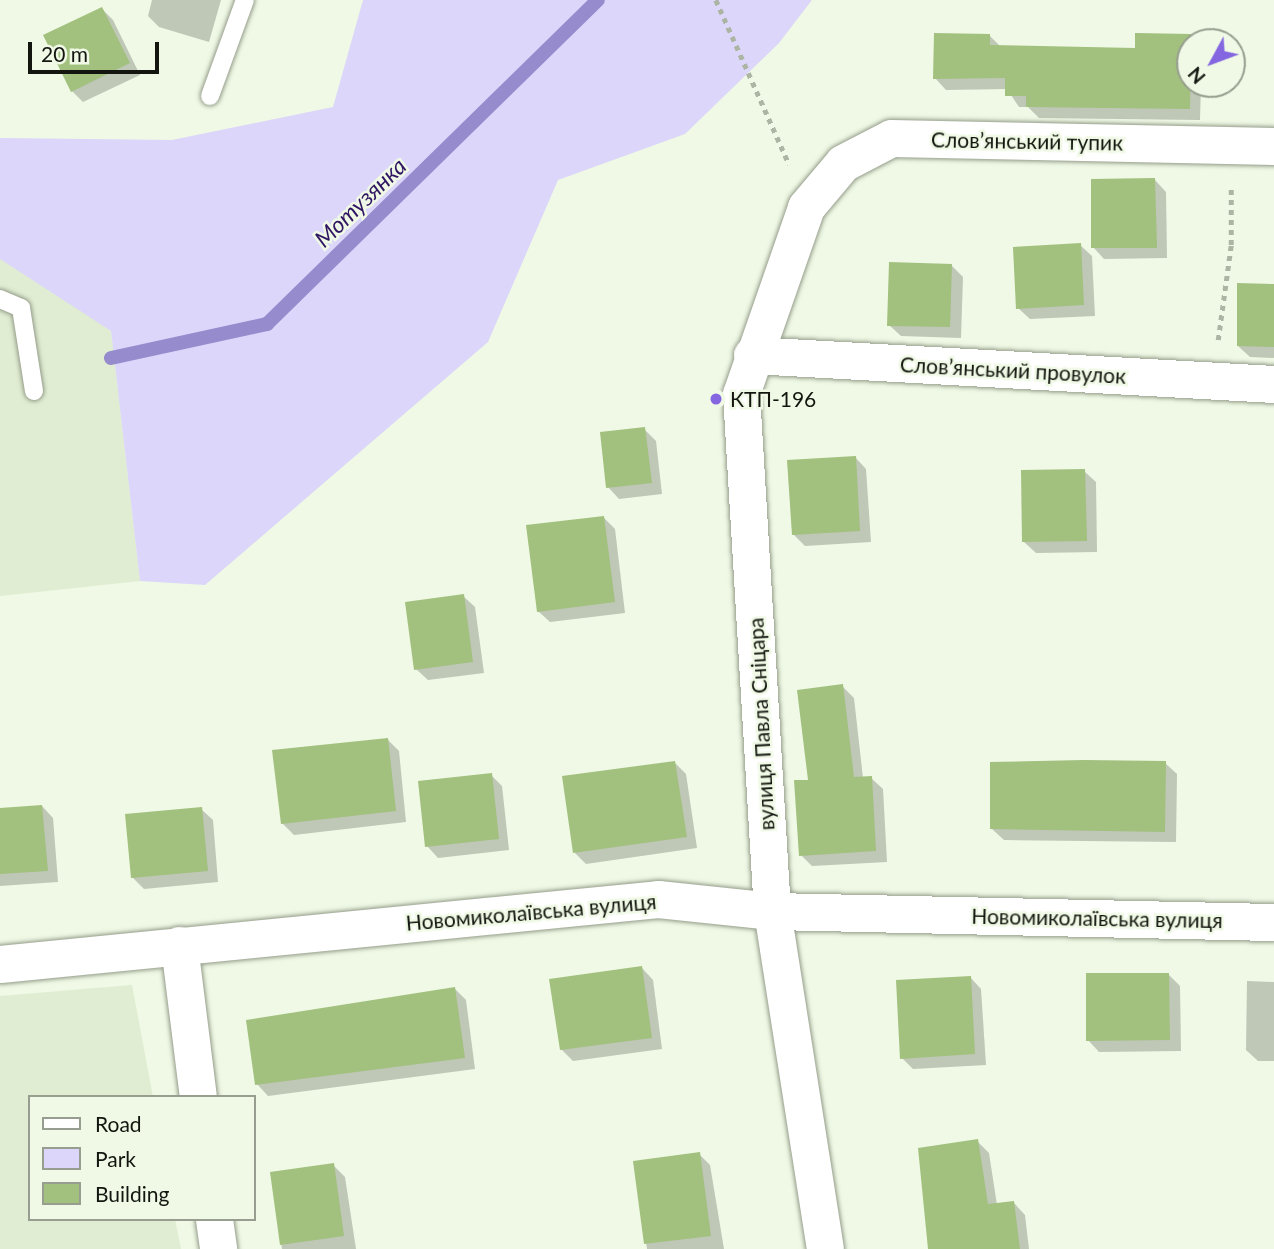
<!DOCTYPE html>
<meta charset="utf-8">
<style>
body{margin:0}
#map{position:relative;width:1274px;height:1249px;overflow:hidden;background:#eff9e5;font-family:Lato,sans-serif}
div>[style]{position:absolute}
.built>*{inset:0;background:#e0edd2}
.green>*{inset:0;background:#dbd6fa}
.shadow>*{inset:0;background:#0003}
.stream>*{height:14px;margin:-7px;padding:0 7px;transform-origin:7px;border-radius:7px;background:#968bcc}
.building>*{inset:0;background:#a2c07e}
.path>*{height:4.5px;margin-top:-2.25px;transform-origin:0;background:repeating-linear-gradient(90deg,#acb4a4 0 5px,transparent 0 10px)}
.roads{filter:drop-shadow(0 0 2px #959d8b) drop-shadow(0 0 2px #959d8b)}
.lane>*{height:18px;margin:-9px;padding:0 9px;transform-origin:9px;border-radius:9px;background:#fff}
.street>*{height:37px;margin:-18.5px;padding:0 18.5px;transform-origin:18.5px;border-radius:18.5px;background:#fff}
.dots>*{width:19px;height:19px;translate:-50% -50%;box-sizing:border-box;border:4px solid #eff9e5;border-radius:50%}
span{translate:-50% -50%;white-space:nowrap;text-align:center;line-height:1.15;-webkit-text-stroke:5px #eff9e5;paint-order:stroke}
.street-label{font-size:21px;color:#13160f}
.poi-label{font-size:21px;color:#13160f}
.left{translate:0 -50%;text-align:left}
.water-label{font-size:23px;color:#2f1562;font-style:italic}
.legend{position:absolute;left:28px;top:1095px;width:228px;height:126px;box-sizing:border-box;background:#eff9e5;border:2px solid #979e8f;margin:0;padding:9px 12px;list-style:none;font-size:21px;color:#13160f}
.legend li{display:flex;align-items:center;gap:14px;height:35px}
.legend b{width:35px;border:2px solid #979e8f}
.north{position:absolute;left:1176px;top:28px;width:70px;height:70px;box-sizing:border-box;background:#eff9e5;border:2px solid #979e8f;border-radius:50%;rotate:229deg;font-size:19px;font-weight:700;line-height:28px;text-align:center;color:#13160f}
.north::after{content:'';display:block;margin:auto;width:24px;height:32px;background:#8466e1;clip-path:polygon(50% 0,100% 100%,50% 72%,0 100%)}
.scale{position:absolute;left:28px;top:42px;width:131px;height:32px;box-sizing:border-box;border:4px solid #13160f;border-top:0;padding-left:9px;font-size:21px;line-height:24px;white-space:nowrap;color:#13160f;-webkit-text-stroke:5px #eff9e5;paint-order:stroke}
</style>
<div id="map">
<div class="built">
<div style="clip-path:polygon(0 221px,111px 330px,140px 581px,0 596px)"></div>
<div style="clip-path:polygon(132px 985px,153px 1097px,30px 1097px,30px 1219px,175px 1219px,181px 1249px,0 1249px,0 996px)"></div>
</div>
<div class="green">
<div style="clip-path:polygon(363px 0,812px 0,779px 43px,685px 134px,558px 180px,488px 342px,205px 585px,140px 581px,111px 331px,0 259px,0 138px,172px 140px,333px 107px)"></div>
</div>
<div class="shadow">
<div style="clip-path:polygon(152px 0,221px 0,209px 42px,159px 27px,148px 16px)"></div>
<div style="clip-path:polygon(102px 9px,113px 20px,140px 75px,83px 102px,72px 91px)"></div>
<div style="clip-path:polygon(990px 36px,1001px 47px,1137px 50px,1191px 36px,1197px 42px,1190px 42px,1190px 84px,1201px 84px,1200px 120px,1039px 118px,1028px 107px,1019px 107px,1007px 89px,946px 90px,935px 78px)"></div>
<div style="clip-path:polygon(1155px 180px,1166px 192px,1167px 258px,1104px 259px,1093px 247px)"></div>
<div style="clip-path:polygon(1080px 245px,1092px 256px,1095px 316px,1030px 319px,1018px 308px)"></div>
<div style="clip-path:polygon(951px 265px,963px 277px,961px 338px,901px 336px,889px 325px)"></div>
<div style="clip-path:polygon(1274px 285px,1274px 358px,1250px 357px,1238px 346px)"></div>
<div style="clip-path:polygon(644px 429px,656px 441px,662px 494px,619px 499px,608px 487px)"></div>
<div style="clip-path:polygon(855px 457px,866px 469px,871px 542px,805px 546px,793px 534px)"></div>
<div style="clip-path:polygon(1084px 471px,1096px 482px,1097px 552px,1036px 553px,1024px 542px)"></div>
<div style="clip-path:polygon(604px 518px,615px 529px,625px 613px,550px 622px,538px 611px)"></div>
<div style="clip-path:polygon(463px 596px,475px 607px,484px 673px,428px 680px,416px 669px)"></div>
<div style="clip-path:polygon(842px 686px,854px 698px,863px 778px,871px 778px,883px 789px,887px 862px,812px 866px,801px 855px,810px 781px)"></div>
<div style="clip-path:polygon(387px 739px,399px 751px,406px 822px,294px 835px,282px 823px)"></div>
<div style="clip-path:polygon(675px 763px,686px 774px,697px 848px,586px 864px,575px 853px)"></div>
<div style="clip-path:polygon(1165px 763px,1177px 774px,1176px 842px,1004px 840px,992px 829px)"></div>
<div style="clip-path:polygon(491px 775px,502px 786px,509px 850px,438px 858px,427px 846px)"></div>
<div style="clip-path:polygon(42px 806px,53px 818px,58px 882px,0 886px,0 809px)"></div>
<div style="clip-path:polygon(201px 809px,213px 820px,218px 882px,144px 889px,132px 877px)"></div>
<div style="clip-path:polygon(642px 968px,653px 980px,662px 1049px,573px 1061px,561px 1049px)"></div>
<div style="clip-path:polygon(1168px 974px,1180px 986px,1181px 1051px,1099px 1052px,1088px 1040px)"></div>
<div style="clip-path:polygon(970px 977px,981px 989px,986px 1065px,913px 1069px,902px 1058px)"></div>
<div style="clip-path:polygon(1247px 981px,1274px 982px,1274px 1061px,1258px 1061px,1246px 1050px)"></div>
<div style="clip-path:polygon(455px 989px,466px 1000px,475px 1069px,268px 1096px,257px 1084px)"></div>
<div style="clip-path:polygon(977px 1141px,989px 1153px,997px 1205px,1014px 1203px,1025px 1215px,1029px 1249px,931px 1249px)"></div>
<div style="clip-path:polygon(699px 1154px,710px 1165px,724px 1249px,647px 1249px,635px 1162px)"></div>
<div style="clip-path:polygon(333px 1165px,345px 1177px,356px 1249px,282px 1249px,272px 1174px)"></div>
</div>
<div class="stream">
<div style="left:111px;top:358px;width:160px;rotate:-12.3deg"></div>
<div style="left:267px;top:324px;width:463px;rotate:-44.4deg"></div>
</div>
<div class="building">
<div style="clip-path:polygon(102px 7px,130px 63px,71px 92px,43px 35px)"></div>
<div style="clip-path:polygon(934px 33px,990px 34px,990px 45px,1135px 48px,1135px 33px,1191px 34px,1190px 109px,1026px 107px,1026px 96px,1005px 96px,1005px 78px,933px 79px)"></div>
<div style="clip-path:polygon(1155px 178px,1157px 248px,1091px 248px,1091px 179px)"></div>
<div style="clip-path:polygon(1081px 243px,1084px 305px,1016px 309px,1013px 247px)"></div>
<div style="clip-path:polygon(889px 262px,952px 264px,950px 327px,887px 326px)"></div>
<div style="clip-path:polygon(1237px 283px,1274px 284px,1274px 347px,1237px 346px)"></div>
<div style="clip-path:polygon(645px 427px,652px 483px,606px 488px,600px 432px)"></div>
<div style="clip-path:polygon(856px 456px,860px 531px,792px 535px,787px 460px)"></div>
<div style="clip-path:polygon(1085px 469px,1087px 541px,1022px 542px,1021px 470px)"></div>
<div style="clip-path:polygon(604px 516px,615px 602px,537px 612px,526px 525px)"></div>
<div style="clip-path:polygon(464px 594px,473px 662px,414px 670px,405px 602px)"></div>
<div style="clip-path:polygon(843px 684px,854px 777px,872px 776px,876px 851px,799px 856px,794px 780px,808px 780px,797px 690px)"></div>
<div style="clip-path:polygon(388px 738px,396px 811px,281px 824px,272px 750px)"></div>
<div style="clip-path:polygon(1083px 760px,1166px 761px,1165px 832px,990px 829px,990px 762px)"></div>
<div style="clip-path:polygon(675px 761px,687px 837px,573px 853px,562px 776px)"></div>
<div style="clip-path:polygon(492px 773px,499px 839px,425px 847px,418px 781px)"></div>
<div style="clip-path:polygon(42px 805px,48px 871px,0 874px,0 808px)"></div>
<div style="clip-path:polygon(202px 807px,208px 871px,131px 878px,125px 814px)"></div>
<div style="clip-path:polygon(642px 966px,652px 1038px,560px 1050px,549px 979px)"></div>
<div style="clip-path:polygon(1086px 973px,1169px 973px,1170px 1040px,1086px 1041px)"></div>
<div style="clip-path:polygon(971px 976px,975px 1054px,900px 1059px,896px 980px)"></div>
<div style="clip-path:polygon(455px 987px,465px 1058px,255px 1085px,246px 1020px)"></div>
<div style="clip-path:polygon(978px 1139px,988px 1204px,1014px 1201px,1020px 1249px,928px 1249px,918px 1148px)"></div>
<div style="clip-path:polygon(700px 1152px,711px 1236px,644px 1244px,633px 1161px)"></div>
<div style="clip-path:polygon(334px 1163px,344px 1236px,280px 1245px,270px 1172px)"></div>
</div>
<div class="path">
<div style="left:716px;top:0;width:180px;rotate:66deg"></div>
<div style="left:1218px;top:340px;width:96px;rotate:-82.2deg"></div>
<div style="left:1231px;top:245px;width:60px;rotate:-90deg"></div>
</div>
<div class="roads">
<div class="lane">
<div style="left:210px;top:96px;width:102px;rotate:-70deg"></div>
<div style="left:0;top:299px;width:23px;rotate:23deg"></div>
<div style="left:21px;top:308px;width:84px;rotate:81.1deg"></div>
</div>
<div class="street">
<div style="left:752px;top:355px;width:523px;rotate:3.18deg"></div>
<div style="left:179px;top:945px;width:153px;rotate:82.9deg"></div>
<div style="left:0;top:964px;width:661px;rotate:-5.64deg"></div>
<div style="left:658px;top:899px;width:115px;rotate:6deg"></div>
<div style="left:772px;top:911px;width:502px;rotate:1.26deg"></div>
<div style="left:214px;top:1219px;width:30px;rotate:82deg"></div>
<div style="left:825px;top:1249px;width:342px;rotate:-98.9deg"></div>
<div style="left:772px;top:911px;width:518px;rotate:-93.43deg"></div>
<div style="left:741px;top:394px;width:198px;rotate:-70.8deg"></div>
<div style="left:806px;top:207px;width:57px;rotate:-49.9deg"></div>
<div style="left:843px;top:163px;width:54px;rotate:-27.5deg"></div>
<div style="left:891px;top:138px;width:383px;rotate:1.2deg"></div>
</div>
</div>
<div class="dots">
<div style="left:716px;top:399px;background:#8466e1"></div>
</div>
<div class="street-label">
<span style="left:1027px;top:141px;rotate:1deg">Словʼянський тупик</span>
<span style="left:1013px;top:370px;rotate:3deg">Словʼянський провулок</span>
<span style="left:761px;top:724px;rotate:-93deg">вулиця Павла Сніцара</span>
<span style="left:531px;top:912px;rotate:-5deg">Новомиколаївська вулиця</span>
<span style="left:1097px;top:918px;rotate:1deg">Новомиколаївська вулиця</span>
</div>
<div class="poi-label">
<span class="left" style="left:730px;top:399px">КТП-196</span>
</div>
<div class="water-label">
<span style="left:360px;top:202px;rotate:-44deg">Мотузянка</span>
</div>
<ul class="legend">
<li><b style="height:9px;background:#fff"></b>Road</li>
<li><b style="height:19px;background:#dbd6fa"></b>Park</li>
<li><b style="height:19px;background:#a2c07e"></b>Building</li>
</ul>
<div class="north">N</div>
<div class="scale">20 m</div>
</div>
